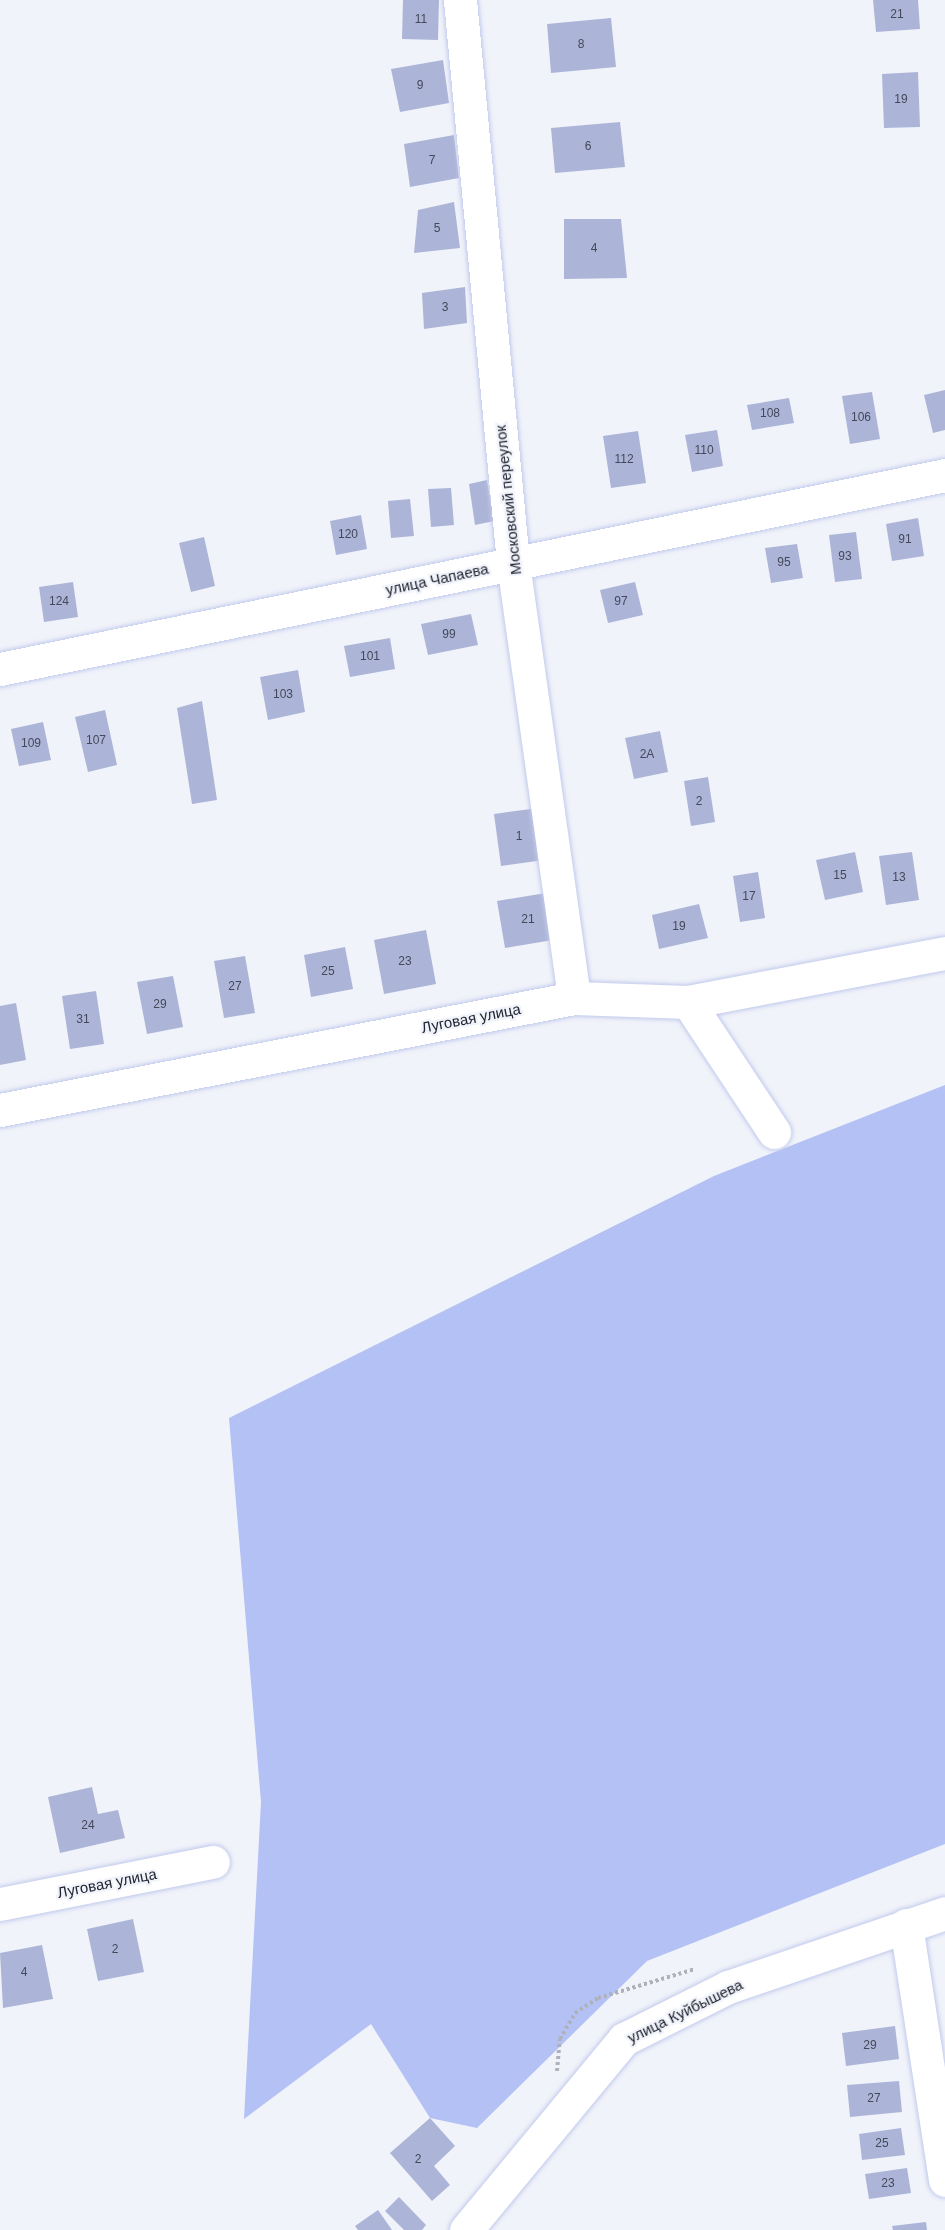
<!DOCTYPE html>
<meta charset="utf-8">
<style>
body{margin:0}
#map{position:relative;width:945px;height:2230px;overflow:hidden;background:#f1f3fa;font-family:Helvetica,sans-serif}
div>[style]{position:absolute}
.forest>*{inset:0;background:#b4c1f4}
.building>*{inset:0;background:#acb5d7}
.path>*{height:4px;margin-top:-2px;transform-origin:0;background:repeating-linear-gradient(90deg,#afb1ba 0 3px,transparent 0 6px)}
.roads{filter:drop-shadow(0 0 2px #c1caec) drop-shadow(0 0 2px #c1caec)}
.minor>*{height:33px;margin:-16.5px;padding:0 16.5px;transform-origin:16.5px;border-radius:16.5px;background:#fff}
span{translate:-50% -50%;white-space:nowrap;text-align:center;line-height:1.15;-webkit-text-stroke:4.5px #f1f3fa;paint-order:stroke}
.number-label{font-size:12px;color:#44485a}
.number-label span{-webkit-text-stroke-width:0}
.street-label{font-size:15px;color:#212431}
</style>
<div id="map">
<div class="forest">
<div style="clip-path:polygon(945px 1085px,945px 1844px,647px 1961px,477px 2128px,430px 2118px,371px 2024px,244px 2119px,261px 1802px,229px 1418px,714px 1176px)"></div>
</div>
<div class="building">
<div style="clip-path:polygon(403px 0,439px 0,438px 40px,402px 39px)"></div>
<div style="clip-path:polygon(873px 0,918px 0,920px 29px,876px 32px)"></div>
<div style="clip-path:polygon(611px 18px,616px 67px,551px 73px,547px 24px)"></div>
<div style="clip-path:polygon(443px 60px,449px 103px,400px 112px,391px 69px)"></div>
<div style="clip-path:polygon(918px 72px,920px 127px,884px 128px,882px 74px)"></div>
<div style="clip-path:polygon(620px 122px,625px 167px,555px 173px,551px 128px)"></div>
<div style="clip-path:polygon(454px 135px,459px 178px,410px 187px,404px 144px)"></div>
<div style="clip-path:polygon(454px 202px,460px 248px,414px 253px,418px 210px)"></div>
<div style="clip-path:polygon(564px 219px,621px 219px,627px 278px,564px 279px)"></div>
<div style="clip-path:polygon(465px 287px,467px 323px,424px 329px,422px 293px)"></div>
<div style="clip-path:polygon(945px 390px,945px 430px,933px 433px,924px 395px)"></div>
<div style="clip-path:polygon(872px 392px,880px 439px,850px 444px,842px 396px)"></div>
<div style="clip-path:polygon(789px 398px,794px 423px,752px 430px,747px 405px)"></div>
<div style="clip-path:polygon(717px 430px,723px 466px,692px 472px,685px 435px)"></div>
<div style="clip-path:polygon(638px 431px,646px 483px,611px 488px,603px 436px)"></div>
<div style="clip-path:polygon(487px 480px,494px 521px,475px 525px,469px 484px)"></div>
<div style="clip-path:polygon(451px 488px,454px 525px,431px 527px,428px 489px)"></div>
<div style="clip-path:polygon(410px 499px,414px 536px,391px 538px,388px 501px)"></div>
<div style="clip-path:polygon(361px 515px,367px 549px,336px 555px,330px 521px)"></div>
<div style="clip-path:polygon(918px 518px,924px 556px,892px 561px,886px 524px)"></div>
<div style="clip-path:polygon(856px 532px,862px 579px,835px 582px,829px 535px)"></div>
<div style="clip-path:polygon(204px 537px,215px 586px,191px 592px,179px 543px)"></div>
<div style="clip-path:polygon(797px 544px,803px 578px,771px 583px,765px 548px)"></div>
<div style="clip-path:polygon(73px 582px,78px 617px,44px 622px,39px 587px)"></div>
<div style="clip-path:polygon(635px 582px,643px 615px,608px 623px,600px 590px)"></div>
<div style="clip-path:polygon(471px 614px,478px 645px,428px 655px,421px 624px)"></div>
<div style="clip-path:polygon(390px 638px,395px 669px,350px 677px,344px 646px)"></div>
<div style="clip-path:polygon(298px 670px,305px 712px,268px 720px,260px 677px)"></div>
<div style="clip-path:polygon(202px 701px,217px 800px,192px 804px,177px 708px)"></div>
<div style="clip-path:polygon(105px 710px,117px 765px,88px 772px,75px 717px)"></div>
<div style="clip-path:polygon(43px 722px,51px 760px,19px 766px,11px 729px)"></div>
<div style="clip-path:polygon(660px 731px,668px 772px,634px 779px,625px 738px)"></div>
<div style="clip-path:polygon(708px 777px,715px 822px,691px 826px,684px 781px)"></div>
<div style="clip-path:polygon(538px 808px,544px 860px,501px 866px,494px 814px)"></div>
<div style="clip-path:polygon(855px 852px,863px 892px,825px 900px,816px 860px)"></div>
<div style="clip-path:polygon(912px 852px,919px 900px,886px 905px,879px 856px)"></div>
<div style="clip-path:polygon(758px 872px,765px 918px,740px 922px,733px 876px)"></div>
<div style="clip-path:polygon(552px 892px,559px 939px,505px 948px,497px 901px)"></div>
<div style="clip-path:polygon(699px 904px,708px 938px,659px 949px,652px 915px)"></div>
<div style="clip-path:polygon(426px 930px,436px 984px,384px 994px,374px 940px)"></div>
<div style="clip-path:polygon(345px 947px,353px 989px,311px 997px,304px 955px)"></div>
<div style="clip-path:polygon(245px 956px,255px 1013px,224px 1018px,214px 961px)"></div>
<div style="clip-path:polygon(173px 976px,183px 1027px,147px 1034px,137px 982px)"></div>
<div style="clip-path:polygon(96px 991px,104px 1044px,70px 1049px,62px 996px)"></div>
<div style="clip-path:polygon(16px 1003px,26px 1060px,0 1065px,0 1006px)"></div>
<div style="clip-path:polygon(92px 1787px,98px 1814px,118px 1810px,125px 1838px,60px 1853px,48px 1797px)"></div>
<div style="clip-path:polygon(133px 1919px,144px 1972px,98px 1981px,87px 1929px)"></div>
<div style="clip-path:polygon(42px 1945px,53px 1999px,3px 2008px,0 1953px)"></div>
<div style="clip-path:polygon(895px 2026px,899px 2059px,846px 2066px,842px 2033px)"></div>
<div style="clip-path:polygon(899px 2081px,902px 2112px,850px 2117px,847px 2085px)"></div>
<div style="clip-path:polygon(430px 2118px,455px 2146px,434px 2166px,450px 2185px,432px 2201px,390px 2153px)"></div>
<div style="clip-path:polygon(901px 2128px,905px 2155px,862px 2160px,859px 2134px)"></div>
<div style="clip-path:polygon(907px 2168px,911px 2193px,869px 2199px,865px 2174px)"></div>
<div style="clip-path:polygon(399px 2197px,426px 2225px,422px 2230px,404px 2230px,385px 2211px)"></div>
<div style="clip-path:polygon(378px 2210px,392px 2230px,358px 2230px,355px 2226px)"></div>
<div style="clip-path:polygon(926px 2222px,927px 2230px,893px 2230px,892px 2226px)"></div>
</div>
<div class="path">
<div style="left:557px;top:2071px;width:32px;rotate:-85deg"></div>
<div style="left:560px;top:2039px;width:30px;rotate:-60deg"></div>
<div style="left:575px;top:2013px;width:27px;rotate:-33deg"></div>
<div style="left:598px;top:1998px;width:101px;rotate:-16.6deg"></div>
</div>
<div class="roads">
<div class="minor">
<div style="left:460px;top:0;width:565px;rotate:84.62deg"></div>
<div style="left:513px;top:563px;width:439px;rotate:82deg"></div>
<div style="left:0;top:669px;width:965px;rotate:-11.6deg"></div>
<div style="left:688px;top:1002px;width:156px;rotate:56.5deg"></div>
<div style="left:0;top:1110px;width:585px;rotate:-11.04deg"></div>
<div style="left:574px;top:998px;width:114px;rotate:2deg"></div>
<div style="left:688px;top:1002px;width:262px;rotate:-10.8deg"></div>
<div style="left:0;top:1904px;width:217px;rotate:-11.2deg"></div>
<div style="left:906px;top:1925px;width:258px;rotate:81.3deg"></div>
<div style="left:466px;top:2230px;width:248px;rotate:-50.4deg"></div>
<div style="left:624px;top:2039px;width:116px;rotate:-26.6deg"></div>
<div style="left:728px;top:1987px;width:229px;rotate:-18.8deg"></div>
</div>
</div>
<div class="number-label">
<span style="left:897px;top:15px">21</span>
<span style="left:421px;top:20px">11</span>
<span style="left:581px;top:45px">8</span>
<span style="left:420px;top:86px">9</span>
<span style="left:901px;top:100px">19</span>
<span style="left:588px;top:147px">6</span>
<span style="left:432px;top:161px">7</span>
<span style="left:437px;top:229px">5</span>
<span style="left:594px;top:249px">4</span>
<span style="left:445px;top:308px">3</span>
<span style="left:770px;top:414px">108</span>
<span style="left:861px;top:418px">106</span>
<span style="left:704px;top:451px">110</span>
<span style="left:624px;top:460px">112</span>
<span style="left:348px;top:535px">120</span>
<span style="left:905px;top:540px">91</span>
<span style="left:845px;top:557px">93</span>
<span style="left:784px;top:563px">95</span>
<span style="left:59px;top:602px">124</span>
<span style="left:621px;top:602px">97</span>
<span style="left:449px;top:635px">99</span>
<span style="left:370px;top:657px">101</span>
<span style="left:283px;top:695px">103</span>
<span style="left:96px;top:741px">107</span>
<span style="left:31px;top:744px">109</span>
<span style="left:647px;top:755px">2А</span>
<span style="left:699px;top:802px">2</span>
<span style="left:519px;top:837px">1</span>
<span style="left:840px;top:876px">15</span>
<span style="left:899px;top:878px">13</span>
<span style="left:749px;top:897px">17</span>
<span style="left:528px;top:920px">21</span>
<span style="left:679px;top:927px">19</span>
<span style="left:405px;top:962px">23</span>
<span style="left:328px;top:972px">25</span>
<span style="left:235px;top:987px">27</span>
<span style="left:160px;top:1005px">29</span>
<span style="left:83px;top:1020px">31</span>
<span style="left:88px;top:1826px">24</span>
<span style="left:115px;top:1950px">2</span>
<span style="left:24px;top:1973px">4</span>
<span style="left:870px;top:2046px">29</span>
<span style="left:874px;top:2099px">27</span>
<span style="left:882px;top:2144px">25</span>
<span style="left:418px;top:2160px">2</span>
<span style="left:888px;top:2184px">23</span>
</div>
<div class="street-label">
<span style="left:508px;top:500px;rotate:-96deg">Московский переулок</span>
<span style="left:437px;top:579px;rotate:-12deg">улица Чапаева</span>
<span style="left:471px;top:1018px;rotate:-11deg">Луговая улица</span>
<span style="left:107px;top:1883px;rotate:-11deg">Луговая улица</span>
<span style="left:685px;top:2011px;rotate:-26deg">улица Куйбышева</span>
</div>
</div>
